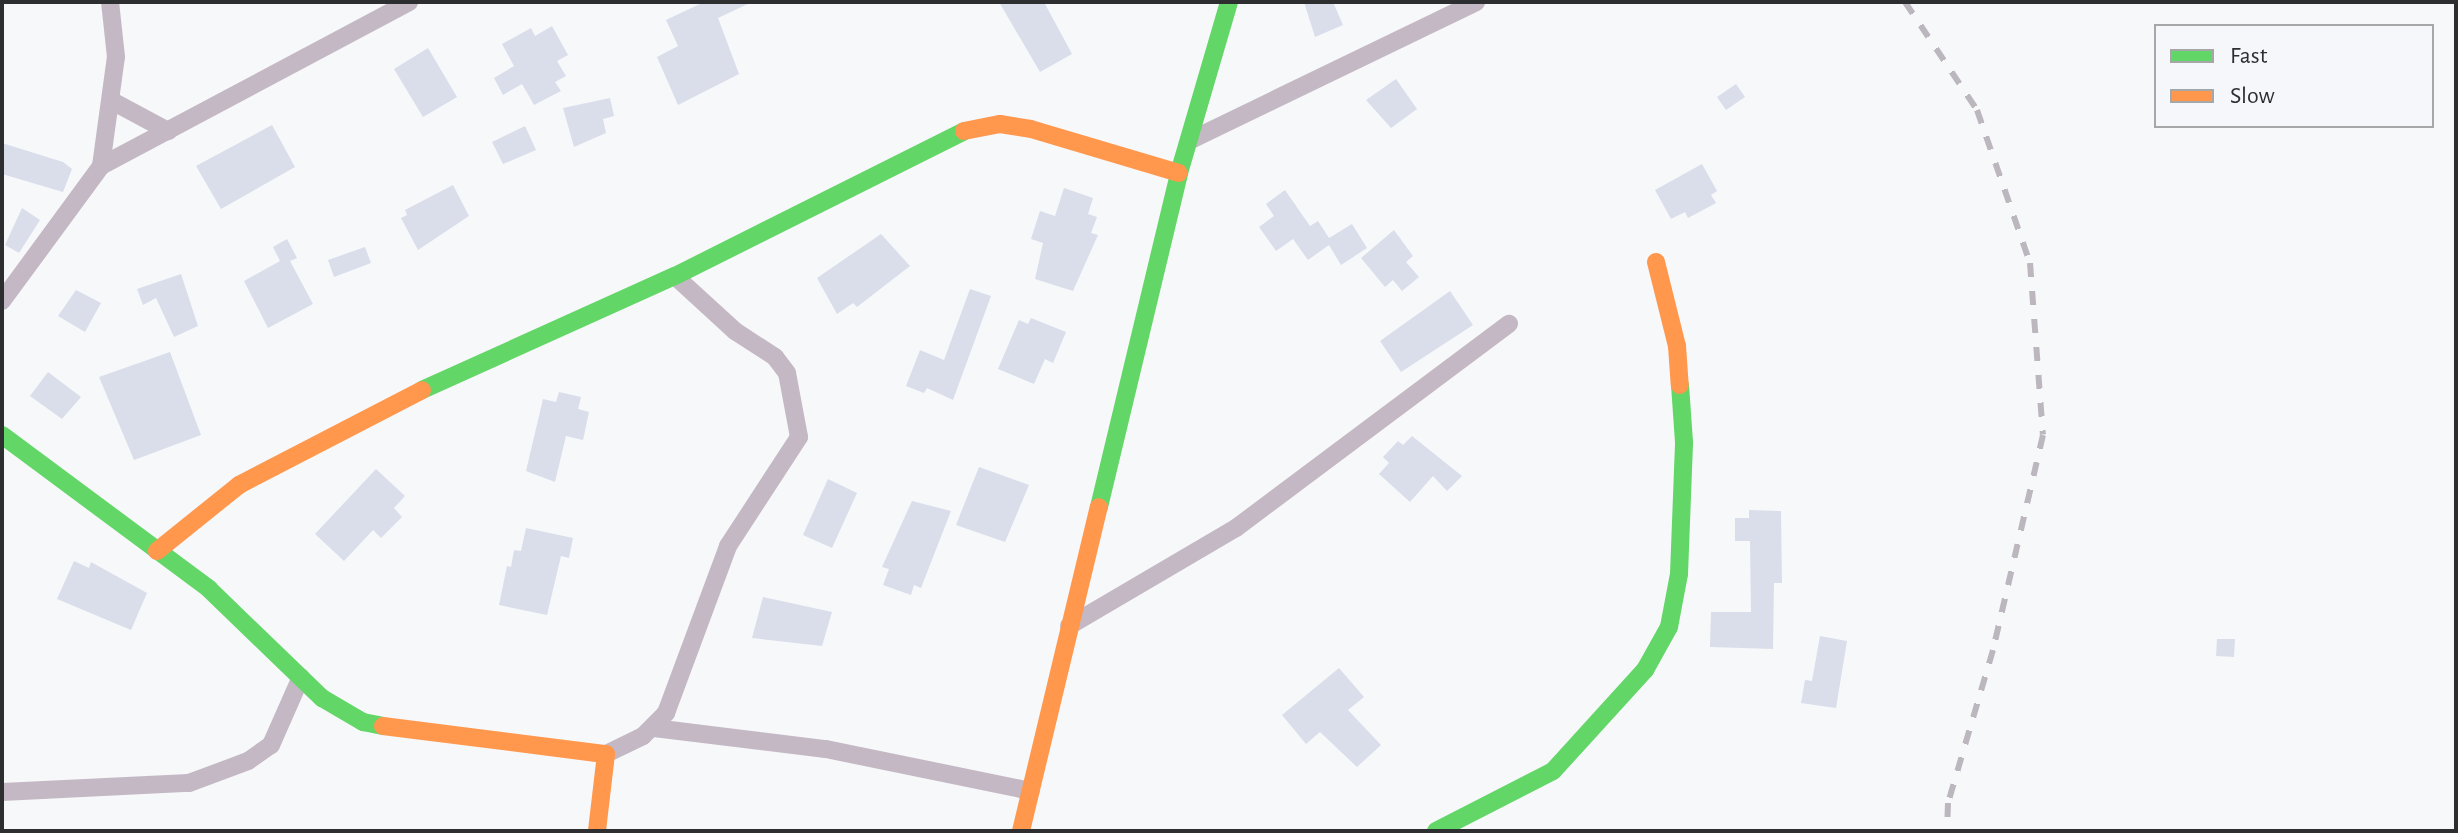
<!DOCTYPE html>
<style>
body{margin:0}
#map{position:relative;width:2458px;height:833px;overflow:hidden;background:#f7f8fa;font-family:"Alegreya Sans",sans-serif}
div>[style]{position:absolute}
.building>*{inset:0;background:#d9deea}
.street>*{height:18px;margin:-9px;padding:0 9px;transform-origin:9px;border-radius:9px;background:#c4b8c5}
.fast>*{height:18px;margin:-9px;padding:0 9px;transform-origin:9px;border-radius:9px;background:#63d668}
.slow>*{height:18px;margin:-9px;padding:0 9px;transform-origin:9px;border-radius:9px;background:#ff974d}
.rail>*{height:6px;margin-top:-3px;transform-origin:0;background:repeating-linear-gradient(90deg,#bcb7be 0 14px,transparent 0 28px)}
span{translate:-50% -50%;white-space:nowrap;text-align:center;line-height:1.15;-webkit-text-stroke:7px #f6f7fb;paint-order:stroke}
.frame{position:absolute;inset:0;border:4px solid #2d2e2f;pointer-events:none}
.legend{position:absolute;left:2154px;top:24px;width:280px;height:104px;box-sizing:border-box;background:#f6f7fb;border:2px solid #a6a7a9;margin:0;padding:10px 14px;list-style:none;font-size:24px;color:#2d2e2f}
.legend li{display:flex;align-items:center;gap:16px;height:40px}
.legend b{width:40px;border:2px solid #a6a7a9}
</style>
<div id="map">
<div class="building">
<div style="clip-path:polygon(704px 2px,752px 2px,718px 18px,739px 74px,678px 105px,657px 57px,678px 46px,666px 20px)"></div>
<div style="clip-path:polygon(999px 2px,1044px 2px,1072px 54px,1040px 72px)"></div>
<div style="clip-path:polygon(1304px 2px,1333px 2px,1343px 25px,1315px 37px)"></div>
<div style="clip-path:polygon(552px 26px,568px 55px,557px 61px,566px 76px,555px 82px,561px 91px,534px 105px,522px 84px,503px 95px,494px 78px,514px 66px,502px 44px,531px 28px,535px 36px)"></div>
<div style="clip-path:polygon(428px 48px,457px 97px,423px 117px,394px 69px)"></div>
<div style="clip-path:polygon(1396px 79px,1417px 109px,1391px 128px,1366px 100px)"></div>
<div style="clip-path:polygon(1736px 84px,1745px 97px,1726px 110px,1717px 97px)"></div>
<div style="clip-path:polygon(610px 98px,614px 116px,603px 119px,606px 133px,574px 147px,563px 108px)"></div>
<div style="clip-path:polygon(272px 125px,295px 167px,221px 209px,196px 166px)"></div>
<div style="clip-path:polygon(525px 126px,536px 150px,503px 164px,492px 142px)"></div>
<div style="clip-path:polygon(2px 143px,63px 162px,72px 169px,63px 192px,2px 174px)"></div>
<div style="clip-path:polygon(1702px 164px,1717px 191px,1711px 195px,1716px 203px,1688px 218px,1685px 212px,1671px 219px,1655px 190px)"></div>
<div style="clip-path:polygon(453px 185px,469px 216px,418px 250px,401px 218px,407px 215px,405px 210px)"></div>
<div style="clip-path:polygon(1064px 188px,1093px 198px,1088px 214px,1097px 217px,1091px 233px,1098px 235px,1073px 291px,1035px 279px,1043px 243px,1031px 239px,1040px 211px,1055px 216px)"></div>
<div style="clip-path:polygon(1285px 190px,1310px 226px,1318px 221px,1329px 238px,1352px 224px,1367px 248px,1341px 265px,1329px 245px,1308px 260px,1293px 239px,1276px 251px,1259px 227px,1274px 216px,1266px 204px)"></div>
<div style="clip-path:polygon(22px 208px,40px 220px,19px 253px,5px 245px)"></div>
<div style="clip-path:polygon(1394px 230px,1413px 256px,1406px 262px,1419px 277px,1402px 291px,1393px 280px,1385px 287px,1361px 258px)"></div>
<div style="clip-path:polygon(881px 234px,910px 266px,857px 307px,853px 303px,837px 314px,817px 278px)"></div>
<div style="clip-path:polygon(287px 239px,297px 258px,290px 261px,313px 304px,268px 328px,244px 281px,280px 261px,273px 247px)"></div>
<div style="clip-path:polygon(365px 247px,371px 263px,334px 277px,328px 260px)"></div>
<div style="clip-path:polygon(181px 274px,198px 326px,174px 337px,156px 298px,143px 305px,137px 289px)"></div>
<div style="clip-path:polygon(970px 289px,991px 296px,953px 400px,927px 388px,924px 393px,906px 386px,920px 350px,944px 360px)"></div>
<div style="clip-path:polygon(76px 290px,101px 303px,85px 332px,58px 316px)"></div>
<div style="clip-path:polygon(1450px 291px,1473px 325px,1401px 372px,1380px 341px)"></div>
<div style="clip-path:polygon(1031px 318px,1066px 332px,1053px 363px,1045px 359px,1034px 384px,998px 369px,1019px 320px,1028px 324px)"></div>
<div style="clip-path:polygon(170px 352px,201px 435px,134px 460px,99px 377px)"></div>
<div style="clip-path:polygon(48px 372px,81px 397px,62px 419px,30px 396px)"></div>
<div style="clip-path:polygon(559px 392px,581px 397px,578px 409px,589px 412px,583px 440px,566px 436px,555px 482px,526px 471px,543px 399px,556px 402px)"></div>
<div style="clip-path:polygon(1412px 436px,1462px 476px,1447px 491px,1433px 476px,1410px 502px,1379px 474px,1389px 463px,1383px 457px,1398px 441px,1403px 445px)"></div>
<div style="clip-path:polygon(979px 467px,1029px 485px,1005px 542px,956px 525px)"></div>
<div style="clip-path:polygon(376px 469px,405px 496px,394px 508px,402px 517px,381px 538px,373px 530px,344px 561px,315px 534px)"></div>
<div style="clip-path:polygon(828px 479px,857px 493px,832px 548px,803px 535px)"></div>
<div style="clip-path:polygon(912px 501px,951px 511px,921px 588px,914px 585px,911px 595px,883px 585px,889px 569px,882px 567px)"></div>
<div style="clip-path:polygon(1749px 510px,1781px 511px,1782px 583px,1774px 583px,1773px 649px,1710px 647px,1711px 612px,1751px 612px,1750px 541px,1735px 541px,1735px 518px,1749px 518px)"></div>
<div style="clip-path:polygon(526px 528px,573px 538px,569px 558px,561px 556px,547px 615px,499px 605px,507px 566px,511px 567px,514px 550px,521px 551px)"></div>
<div style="clip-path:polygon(74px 561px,89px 568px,91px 562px,147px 593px,131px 630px,57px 599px)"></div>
<div style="clip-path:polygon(763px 597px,832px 612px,822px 646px,752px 638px)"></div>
<div style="clip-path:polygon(1820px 636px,1847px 641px,1836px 708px,1801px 703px,1805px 680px,1812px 681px)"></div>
<div style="clip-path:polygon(2217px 639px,2235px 639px,2234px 657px,2216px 656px)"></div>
<div style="clip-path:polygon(1339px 668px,1364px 697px,1348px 710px,1381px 745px,1357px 767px,1320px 732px,1306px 744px,1282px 715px)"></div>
</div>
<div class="street">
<div style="left:112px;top:101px;width:64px;rotate:28.2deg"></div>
<div style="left:1189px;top:141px;width:319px;rotate:-25.8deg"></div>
<div style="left:101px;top:166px;width:349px;rotate:-28deg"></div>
<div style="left:2px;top:301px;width:167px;rotate:-53.7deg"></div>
<div style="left:101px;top:166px;width:110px;rotate:-82.2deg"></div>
<div style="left:116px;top:57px;width:55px;rotate:-96.2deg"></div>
<div style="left:1069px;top:626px;width:194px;rotate:-30.4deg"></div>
<div style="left:1236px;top:528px;width:341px;rotate:-36.8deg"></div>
<div style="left:654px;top:728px;width:173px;rotate:7deg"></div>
<div style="left:826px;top:749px;width:209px;rotate:11.6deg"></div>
<div style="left:606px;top:754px;width:41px;rotate:-25.9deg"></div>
<div style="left:643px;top:736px;width:33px;rotate:-45deg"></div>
<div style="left:666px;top:713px;width:178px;rotate:-69.6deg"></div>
<div style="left:728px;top:546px;width:130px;rotate:-56.9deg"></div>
<div style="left:799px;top:437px;width:65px;rotate:-100.6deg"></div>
<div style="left:787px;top:373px;width:20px;rotate:-127deg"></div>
<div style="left:775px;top:357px;width:48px;rotate:-147deg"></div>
<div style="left:735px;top:331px;width:81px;rotate:-137.5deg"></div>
<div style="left:2px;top:792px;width:187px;rotate:-2.8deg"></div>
<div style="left:189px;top:783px;width:63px;rotate:-20.4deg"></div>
<div style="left:248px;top:761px;width:28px;rotate:-35deg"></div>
<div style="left:271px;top:745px;width:74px;rotate:-66.2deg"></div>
</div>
<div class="fast">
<div style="left:422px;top:390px;width:277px;rotate:-24.3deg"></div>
<div style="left:675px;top:276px;width:323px;rotate:-26.6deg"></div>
<div style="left:2px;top:435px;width:258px;rotate:36.6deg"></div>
<div style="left:209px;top:589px;width:157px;rotate:44deg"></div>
<div style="left:322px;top:698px;width:48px;rotate:30.3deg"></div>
<div style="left:363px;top:722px;width:20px;rotate:11deg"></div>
<div style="left:1099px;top:507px;width:343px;rotate:-76.5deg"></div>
<div style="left:1179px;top:173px;width:178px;rotate:-73.7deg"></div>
<div style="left:1436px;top:831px;width:131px;rotate:-27.1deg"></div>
<div style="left:1553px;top:771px;width:137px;rotate:-47.7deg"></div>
<div style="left:1645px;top:670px;width:49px;rotate:-60.8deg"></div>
<div style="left:1669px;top:627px;width:54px;rotate:-79.3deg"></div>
<div style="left:1679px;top:574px;width:132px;rotate:-87.8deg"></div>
<div style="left:1684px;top:442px;width:57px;rotate:-94deg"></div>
</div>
<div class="slow">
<div style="left:964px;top:131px;width:37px;rotate:-11deg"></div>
<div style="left:1000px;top:124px;width:31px;rotate:9deg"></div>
<div style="left:1031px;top:129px;width:154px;rotate:16.6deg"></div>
<div style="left:1656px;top:262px;width:87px;rotate:76deg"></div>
<div style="left:1677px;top:346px;width:39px;rotate:86deg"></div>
<div style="left:157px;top:551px;width:105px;rotate:-38.8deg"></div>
<div style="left:239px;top:485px;width:206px;rotate:-27.4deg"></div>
<div style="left:383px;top:726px;width:225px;rotate:7.2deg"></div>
<div style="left:606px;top:754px;width:78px;rotate:96.7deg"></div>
<div style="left:1021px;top:831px;width:333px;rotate:-76.5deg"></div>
</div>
<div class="rail">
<div style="left:1905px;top:2px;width:130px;rotate:56.3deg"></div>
<div style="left:1977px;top:110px;width:162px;rotate:70.9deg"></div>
<div style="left:2030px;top:263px;width:172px;rotate:85.7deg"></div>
<div style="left:2043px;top:435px;width:221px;rotate:103.1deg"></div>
<div style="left:1993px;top:650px;width:159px;rotate:106.4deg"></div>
<div style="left:1948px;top:803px;width:28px;rotate:92deg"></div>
</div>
<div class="frame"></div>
<ul class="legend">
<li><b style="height:10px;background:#63d668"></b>Fast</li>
<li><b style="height:10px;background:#ff974d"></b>Slow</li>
</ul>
</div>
